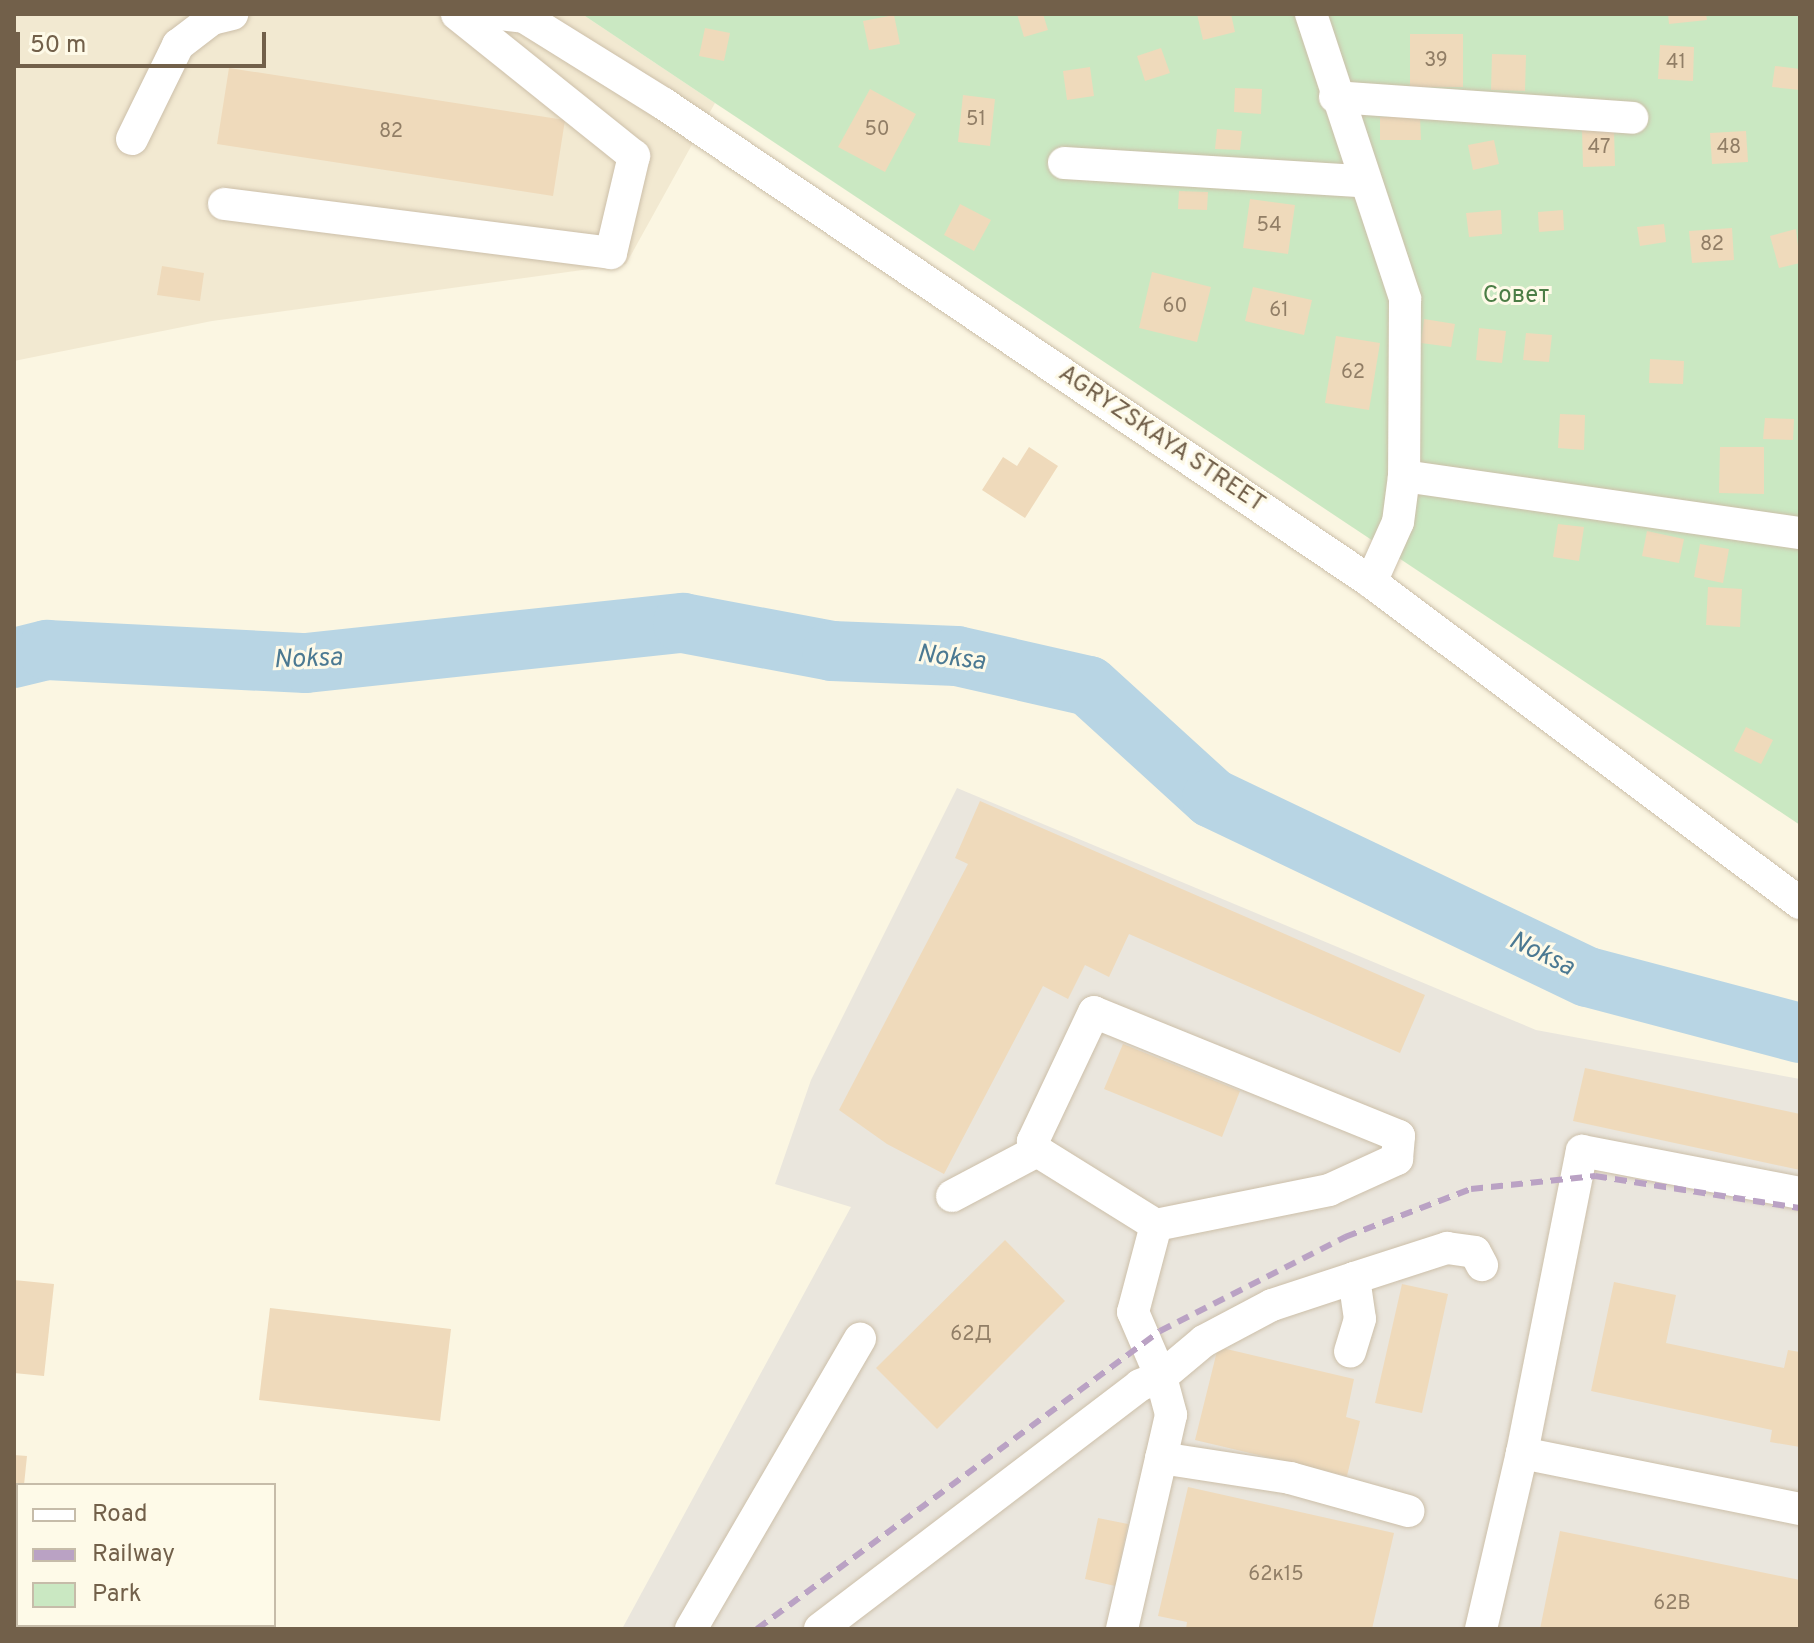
<!DOCTYPE html>
<meta charset="utf-8">
<style>
body{margin:0}
#map{position:relative;width:1814px;height:1643px;overflow:hidden;background:#fbf6e2;font-family:Overpass,sans-serif}
div>[style]{position:absolute}
.residential>*{inset:0;background:#f2e9d1}
.industrial>*{inset:0;background:#eae6dd}
.green>*{inset:0;background:#cae8c2}
.river>*{height:60px;margin:-30px;padding:0 30px;transform-origin:30px;border-radius:30px;background:#b8d5e4}
.building>*{inset:0;background:#efdabb}
.roads{filter:drop-shadow(0 0 2px #ccbfa9) drop-shadow(0 0 2px #ccbfa9)}
.minor>*{height:32px;margin:-16px;padding:0 16px;transform-origin:16px;border-radius:16px;background:#fff}
.rail>*{height:6px;margin-top:-3px;transform-origin:0;background:repeating-linear-gradient(90deg,#baa2c4 0 12px,transparent 0 20px)}
span{translate:-50% -50%;white-space:nowrap;text-align:center;line-height:1.15;-webkit-text-stroke:6px #fefae8;paint-order:stroke}
.number-label{font-size:20px;color:#917e66}
.number-label span{-webkit-text-stroke-width:0}
.park-label{font-size:24px;color:#4b7d45}
.street-label{font-size:24px;color:#72604a}
.water-label{font-size:26px;color:#4b7992;font-style:italic}
.frame{position:absolute;inset:0;border:16px solid #72604a;pointer-events:none}
.legend{position:absolute;left:16px;top:1483px;width:260px;height:144px;box-sizing:border-box;background:#fefae8;border:2px solid #c6bca9;margin:0;padding:10px 14px;list-style:none;font-size:24px;color:#72604a}
.legend li{display:flex;align-items:center;gap:16px;height:40px}
.legend b{width:40px;border:2px solid #c6bca9}
.scale{position:absolute;left:16px;top:32px;width:250px;height:36px;box-sizing:border-box;border:4px solid #72604a;border-top:0;padding-left:10px;font-size:24px;line-height:28px;white-space:nowrap;color:#72604a;-webkit-text-stroke:6px #fefae8;paint-order:stroke}
</style>
<div id="map">
<div class="residential">
<div style="clip-path:polygon(14px 14px,582px 14px,715px 103px,626px 264px,212px 321px,14px 361px)"></div>
</div>
<div class="industrial">
<div style="clip-path:polygon(957px 788px,1536px 1030px,1800px 1079px,1800px 1629px,622px 1629px,851px 1207px,775px 1184px,811px 1080px)"></div>
</div>
<div class="green">
<div style="clip-path:polygon(582px 14px,1800px 14px,1800px 825px,715px 103px)"></div>
</div>
<div class="river">
<div style="left:14px;top:658px;width:34px;rotate:-14deg"></div>
<div style="left:47px;top:650px;width:259px;rotate:2.9deg"></div>
<div style="left:306px;top:663px;width:379px;rotate:-6.1deg"></div>
<div style="left:683px;top:623px;width:152px;rotate:10.6deg"></div>
<div style="left:832px;top:651px;width:125px;rotate:2.3deg"></div>
<div style="left:957px;top:656px;width:135px;rotate:12.8deg"></div>
<div style="left:1089px;top:686px;width:166px;rotate:42.3deg"></div>
<div style="left:1212px;top:798px;width:416px;rotate:25.5deg"></div>
<div style="left:1588px;top:977px;width:219px;rotate:14.8deg"></div>
</div>
<div class="building">
<div style="clip-path:polygon(1017px 14px,1043px 14px,1048px 30px,1024px 37px)"></div>
<div style="clip-path:polygon(1197px 14px,1231px 14px,1235px 32px,1203px 40px)"></div>
<div style="clip-path:polygon(1668px 14px,1706px 14px,1707px 20px,1669px 24px)"></div>
<div style="clip-path:polygon(894px 15px,900px 44px,869px 50px,863px 21px)"></div>
<div style="clip-path:polygon(705px 28px,730px 33px,724px 61px,699px 56px)"></div>
<div style="clip-path:polygon(1410px 34px,1463px 34px,1463px 87px,1410px 87px)"></div>
<div style="clip-path:polygon(1660px 45px,1694px 47px,1693px 81px,1658px 79px)"></div>
<div style="clip-path:polygon(1161px 48px,1170px 73px,1145px 81px,1137px 56px)"></div>
<div style="clip-path:polygon(1492px 54px,1526px 55px,1525px 91px,1491px 90px)"></div>
<div style="clip-path:polygon(1775px 66px,1800px 69px,1800px 90px,1772px 87px)"></div>
<div style="clip-path:polygon(1090px 67px,1094px 96px,1067px 100px,1063px 71px)"></div>
<div style="clip-path:polygon(229px 68px,565px 120px,553px 196px,217px 144px)"></div>
<div style="clip-path:polygon(1235px 88px,1262px 89px,1261px 114px,1234px 112px)"></div>
<div style="clip-path:polygon(870px 89px,916px 114px,885px 172px,838px 147px)"></div>
<div style="clip-path:polygon(963px 95px,995px 99px,990px 146px,958px 142px)"></div>
<div style="clip-path:polygon(1380px 117px,1420px 117px,1421px 140px,1380px 140px)"></div>
<div style="clip-path:polygon(1217px 129px,1242px 131px,1240px 150px,1215px 149px)"></div>
<div style="clip-path:polygon(1614px 129px,1615px 166px,1583px 167px,1582px 130px)"></div>
<div style="clip-path:polygon(1746px 131px,1748px 162px,1712px 164px,1710px 133px)"></div>
<div style="clip-path:polygon(1494px 140px,1499px 164px,1473px 170px,1468px 145px)"></div>
<div style="clip-path:polygon(1179px 191px,1208px 192px,1207px 210px,1178px 209px)"></div>
<div style="clip-path:polygon(1250px 199px,1295px 205px,1288px 254px,1243px 248px)"></div>
<div style="clip-path:polygon(960px 204px,991px 220px,974px 251px,944px 235px)"></div>
<div style="clip-path:polygon(1501px 210px,1502px 234px,1469px 237px,1466px 213px)"></div>
<div style="clip-path:polygon(1563px 210px,1564px 230px,1539px 232px,1538px 212px)"></div>
<div style="clip-path:polygon(1664px 224px,1666px 242px,1640px 246px,1637px 227px)"></div>
<div style="clip-path:polygon(1732px 228px,1734px 260px,1692px 263px,1689px 231px)"></div>
<div style="clip-path:polygon(1796px 229px,1800px 263px,1779px 268px,1770px 236px)"></div>
<div style="clip-path:polygon(162px 266px,204px 273px,200px 301px,157px 295px)"></div>
<div style="clip-path:polygon(1152px 272px,1211px 287px,1197px 342px,1139px 328px)"></div>
<div style="clip-path:polygon(1253px 287px,1312px 300px,1304px 335px,1245px 321px)"></div>
<div style="clip-path:polygon(1424px 319px,1455px 324px,1451px 347px,1421px 343px)"></div>
<div style="clip-path:polygon(1479px 328px,1506px 331px,1502px 363px,1476px 360px)"></div>
<div style="clip-path:polygon(1526px 333px,1552px 335px,1549px 362px,1523px 360px)"></div>
<div style="clip-path:polygon(1336px 336px,1380px 343px,1369px 410px,1325px 403px)"></div>
<div style="clip-path:polygon(1650px 359px,1684px 361px,1683px 384px,1649px 383px)"></div>
<div style="clip-path:polygon(1560px 414px,1585px 415px,1584px 450px,1558px 448px)"></div>
<div style="clip-path:polygon(1765px 418px,1794px 419px,1793px 440px,1763px 439px)"></div>
<div style="clip-path:polygon(1029px 447px,1058px 466px,1025px 518px,982px 490px,1003px 457px,1017px 466px)"></div>
<div style="clip-path:polygon(1720px 447px,1764px 447px,1764px 494px,1719px 493px)"></div>
<div style="clip-path:polygon(1558px 524px,1584px 527px,1579px 561px,1553px 557px)"></div>
<div style="clip-path:polygon(1647px 531px,1684px 539px,1679px 563px,1642px 556px)"></div>
<div style="clip-path:polygon(1700px 544px,1729px 549px,1723px 583px,1694px 577px)"></div>
<div style="clip-path:polygon(1708px 587px,1742px 589px,1740px 627px,1706px 625px)"></div>
<div style="clip-path:polygon(1746px 727px,1773px 740px,1761px 764px,1734px 751px)"></div>
<div style="clip-path:polygon(980px 801px,1425px 995px,1400px 1053px,1129px 934px,1109px 977px,1085px 965px,1068px 999px,1043px 986px,944px 1174px,887px 1144px,839px 1110px,968px 864px,955px 858px)"></div>
<div style="clip-path:polygon(1123px 1044px,1240px 1091px,1222px 1137px,1104px 1089px)"></div>
<div style="clip-path:polygon(1585px 1068px,1800px 1114px,1800px 1170px,1573px 1121px)"></div>
<div style="clip-path:polygon(1005px 1240px,1065px 1301px,937px 1429px,876px 1368px)"></div>
<div style="clip-path:polygon(14px 1280px,54px 1284px,44px 1376px,14px 1373px)"></div>
<div style="clip-path:polygon(1614px 1282px,1676px 1295px,1666px 1343px,1784px 1368px,1788px 1350px,1800px 1352px,1800px 1447px,1770px 1442px,1772px 1430px,1591px 1391px)"></div>
<div style="clip-path:polygon(1402px 1284px,1448px 1294px,1422px 1413px,1375px 1403px)"></div>
<div style="clip-path:polygon(270px 1308px,451px 1329px,440px 1421px,259px 1400px)"></div>
<div style="clip-path:polygon(1218px 1347px,1354px 1379px,1346px 1417px,1360px 1421px,1347px 1476px,1195px 1440px)"></div>
<div style="clip-path:polygon(14px 1455px,27px 1456px,24px 1485px,18px 1485px,16px 1556px)"></div>
<div style="clip-path:polygon(1188px 1487px,1394px 1533px,1372px 1629px,1186px 1629px,1187px 1622px,1158px 1616px)"></div>
<div style="clip-path:polygon(1098px 1518px,1128px 1524px,1115px 1586px,1085px 1579px)"></div>
<div style="clip-path:polygon(1560px 1531px,1800px 1580px,1800px 1629px,1540px 1629px)"></div>
<div style="clip-path:polygon(14px 1566px,18px 1625px,98px 1625px,98px 1629px,14px 1629px)"></div>
</div>
<div class="roads">
<div class="minor">
<div style="left:500px;top:14px;width:24px;rotate:7deg"></div>
<div style="left:524px;top:17px;width:165px;rotate:31.9deg"></div>
<div style="left:664px;top:104px;width:853px;rotate:34.06deg"></div>
<div style="left:1371px;top:582px;width:536px;rotate:36.81deg"></div>
<div style="left:1311px;top:14px;width:300px;rotate:71.7deg"></div>
<div style="left:1405px;top:299px;width:177px;rotate:90.3deg"></div>
<div style="left:1404px;top:476px;width:46px;rotate:97.4deg"></div>
<div style="left:1398px;top:522px;width:66px;rotate:114.2deg"></div>
<div style="left:1335px;top:97px;width:298px;rotate:4deg"></div>
<div style="left:132px;top:139px;width:105px;rotate:-63.9deg"></div>
<div style="left:178px;top:45px;width:43px;rotate:-37.4deg"></div>
<div style="left:212px;top:19px;width:21px;rotate:-14deg"></div>
<div style="left:1064px;top:163px;width:299px;rotate:3.5deg"></div>
<div style="left:224px;top:204px;width:390px;rotate:7.2deg"></div>
<div style="left:611px;top:253px;width:100px;rotate:-76.7deg"></div>
<div style="left:634px;top:156px;width:227px;rotate:-141.3deg"></div>
<div style="left:1404px;top:476px;width:400px;rotate:8.2deg"></div>
<div style="left:952px;top:1196px;width:96px;rotate:-27.9deg"></div>
<div style="left:1156px;top:1225px;width:177px;rotate:-11.4deg"></div>
<div style="left:1329px;top:1190px;width:75px;rotate:-24.5deg"></div>
<div style="left:1397px;top:1159px;width:23px;rotate:-85deg"></div>
<div style="left:1399px;top:1136px;width:329px;rotate:-157.9deg"></div>
<div style="left:1094px;top:1012px;width:143px;rotate:115.3deg"></div>
<div style="left:1033px;top:1141px;width:11px;rotate:68deg"></div>
<div style="left:1037px;top:1151px;width:140px;rotate:31.9deg"></div>
<div style="left:1156px;top:1225px;width:90px;rotate:104.8deg"></div>
<div style="left:1133px;top:1312px;width:71px;rotate:66.7deg"></div>
<div style="left:1161px;top:1377px;width:56px;rotate:-39.9deg"></div>
<div style="left:1204px;top:1341px;width:77px;rotate:-27.9deg"></div>
<div style="left:1272px;top:1305px;width:86px;rotate:-18.2deg"></div>
<div style="left:1354px;top:1278px;width:41px;rotate:81.7deg"></div>
<div style="left:1360px;top:1319px;width:34px;rotate:107deg"></div>
<div style="left:1354px;top:1278px;width:98px;rotate:-17.9deg"></div>
<div style="left:1447px;top:1248px;width:28px;rotate:8deg"></div>
<div style="left:1475px;top:1252px;width:15px;rotate:62deg"></div>
<div style="left:1522px;top:1453px;width:308px;rotate:-78.8deg"></div>
<div style="left:1582px;top:1151px;width:222px;rotate:10.9deg"></div>
<div style="left:1161px;top:1458px;width:131px;rotate:8.8deg"></div>
<div style="left:1290px;top:1478px;width:123px;rotate:15.6deg"></div>
<div style="left:691px;top:1629px;width:336px;rotate:-59.8deg"></div>
<div style="left:820px;top:1629px;width:402px;rotate:-37.3deg"></div>
<div style="left:1140px;top:1385px;width:22px;rotate:-21deg"></div>
<div style="left:1161px;top:1377px;width:39px;rotate:75deg"></div>
<div style="left:1171px;top:1415px;width:220px;rotate:102.9deg"></div>
<div style="left:1481px;top:1629px;width:181px;rotate:-76.9deg"></div>
<div style="left:1522px;top:1453px;width:284px;rotate:11.4deg"></div>
</div>
</div>
<div class="rail">
<div style="left:757px;top:1629px;width:501px;rotate:-36.48deg"></div>
<div style="left:1160px;top:1331px;width:208px;rotate:-26.9deg"></div>
<div style="left:1345px;top:1237px;width:135px;rotate:-20.9deg"></div>
<div style="left:1471px;top:1189px;width:125px;rotate:-6deg"></div>
<div style="left:1595px;top:1176px;width:207px;rotate:8.9deg"></div>
</div>
<div class="number-label">
<span style="left:1436px;top:61px">39</span>
<span style="left:1676px;top:63px">41</span>
<span style="left:976px;top:120px">51</span>
<span style="left:877px;top:130px">50</span>
<span style="left:391px;top:132px">82</span>
<span style="left:1599px;top:148px">47</span>
<span style="left:1729px;top:148px">48</span>
<span style="left:1269px;top:226px">54</span>
<span style="left:1712px;top:245px">82</span>
<span style="left:1175px;top:307px">60</span>
<span style="left:1279px;top:311px">61</span>
<span style="left:1353px;top:373px">62</span>
<span style="left:971px;top:1335px">62Д</span>
<span style="left:1276px;top:1575px">62к15</span>
<span style="left:1672px;top:1604px">62В</span>
</div>
<div class="park-label">
<span style="left:1516px;top:297px">Совет</span>
</div>
<div class="street-label">
<span style="left:1161px;top:440px;rotate:34deg">AGRYZSKAYA STREET</span>
</div>
<div class="water-label">
<span style="left:951px;top:659px;rotate:7deg">Noksa</span>
<span style="left:308px;top:660px;rotate:-2deg">Noksa</span>
<span style="left:1541px;top:955px;rotate:26deg">Noksa</span>
</div>
<div class="frame"></div>
<ul class="legend">
<li><b style="height:10px;background:#fff"></b>Road</li>
<li><b style="height:10px;background:#baa2c4"></b>Railway</li>
<li><b style="height:22px;background:#cae8c2"></b>Park</li>
</ul>
<div class="scale">50 m</div>
</div>
